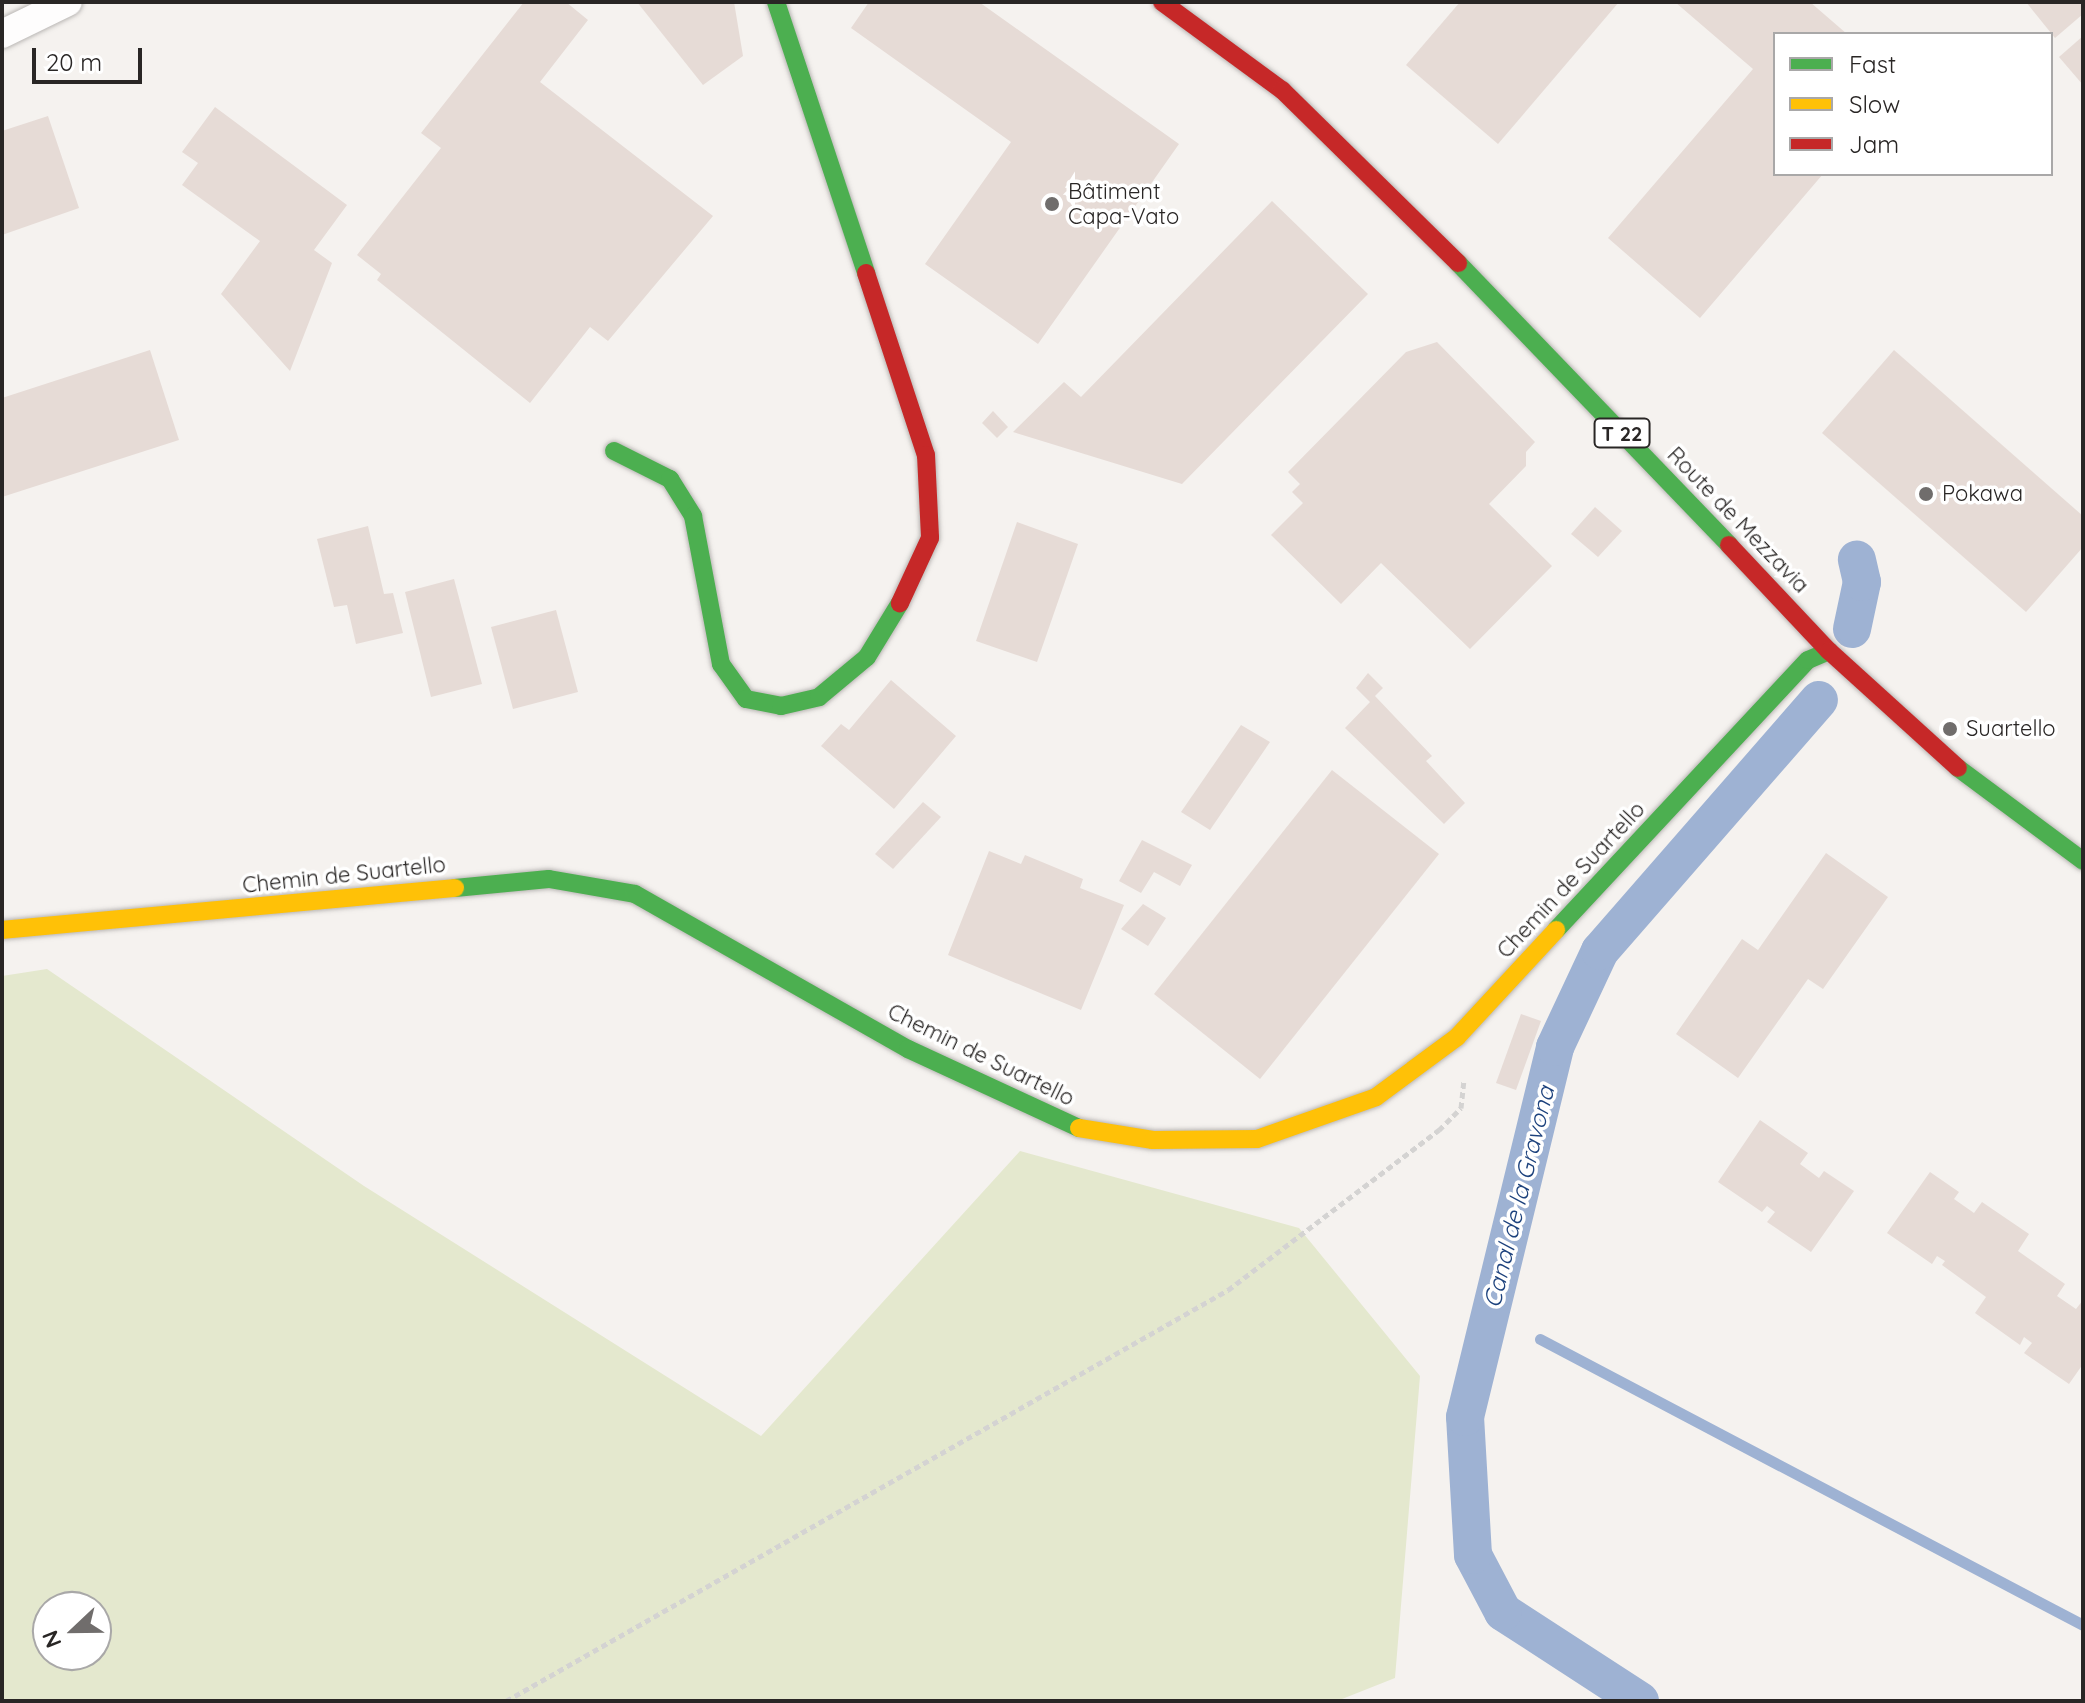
<!DOCTYPE html>
<meta charset="utf-8">
<style>
body{margin:0}
#map{position:relative;width:2085px;height:1703px;overflow:hidden;background:#f5f2ef;font-family:Quicksand,sans-serif}
div>[style]{position:absolute}
.green>*{inset:0;background:#e4e8ce}
.stream>*{height:11px;margin:-5.5px;padding:0 5.5px;transform-origin:5.5px;border-radius:5.5px;background:#9eb2d3}
.canal>*{height:38px;margin:-19px;padding:0 19px;transform-origin:19px;border-radius:19px;background:#9eb2d3}
.building>*{inset:0;background:#e6dbd6}
.path>*{height:5px;margin-top:-2.5px;transform-origin:0;background:repeating-linear-gradient(90deg,#d4d3d2 0 6px,transparent 0 10px)}
.roads{filter:drop-shadow(0 0 2px #bab7b5) drop-shadow(0 0 2px #bab7b5)}
.street>*{height:28px;margin:-14px;padding:0 14px;transform-origin:14px;border-radius:14px;background:#fefdfd}
.fast>*{height:18px;margin:-9px;padding:0 9px;transform-origin:9px;border-radius:9px;background:#4caf50}
.slow>*{height:18px;margin:-9px;padding:0 9px;transform-origin:9px;border-radius:9px;background:#ffc107}
.jam>*{height:18px;margin:-9px;padding:0 9px;transform-origin:9px;border-radius:9px;background:#c62828}
.dots>*{width:22px;height:22px;translate:-50% -50%;box-sizing:border-box;border:4px solid #fff;border-radius:50%}
span{translate:-50% -50%;white-space:nowrap;text-align:center;line-height:1.15;-webkit-text-stroke:7px #fff;paint-order:stroke}
.shield-label span{padding:2px 6px;background:#fff;border:2px solid;border-radius:6px;-webkit-text-stroke-width:0}
.shield-label{font-size:20px;color:#292625;font-weight:700}
.poi-label{font-size:22px;color:#292625}
.left{translate:0 -50%;text-align:left}
.street-label{font-size:22px;color:#292625}
.water-label{font-size:24px;color:#1d427d;font-style:italic}
.frame{position:absolute;inset:0;border:4px solid #292625;pointer-events:none}
.legend{position:absolute;left:1773px;top:32px;width:280px;height:144px;box-sizing:border-box;background:#fff;border:2px solid #a9a8a8;margin:0;padding:10px 14px;list-style:none;font-size:24px;color:#292625}
.legend li{display:flex;align-items:center;gap:16px;height:40px}
.legend b{width:40px;border:2px solid #a9a8a8}
.north{position:absolute;left:32px;top:1591px;width:80px;height:80px;box-sizing:border-box;background:#fff;border:2px solid #a9a8a8;border-radius:50%;rotate:248deg;font-size:22px;font-weight:700;line-height:32px;text-align:center;color:#292625}
.north::after{content:'';display:block;margin:auto;width:28px;height:36px;background:#706d6c;clip-path:polygon(50% 0,100% 100%,50% 72%,0 100%)}
.scale{position:absolute;left:32px;top:48px;width:110px;height:36px;box-sizing:border-box;border:4px solid #292625;border-top:0;padding-left:10px;font-size:24px;line-height:28px;white-space:nowrap;color:#292625;-webkit-text-stroke:6px #fff;paint-order:stroke}
</style>
<div id="map">
<div class="green">
<div style="clip-path:polygon(evenodd,47px 969px,364px 1186px,761px 1436px,1020px 1151px,1299px 1228px,1420px 1376px,1395px 1678px,1337px 1701px,2px 1701px,2px 976px,47px 969px,48px 1607px,96px 1607px,96px 1655px,48px 1655px,48px 1607px)"></div>
</div>
<div class="stream">
<div style="left:1540px;top:1339px;width:614px;rotate:27.78deg"></div>
</div>
<div class="canal">
<div style="left:1852px;top:629px;width:48px;rotate:-78deg"></div>
<div style="left:1862px;top:582px;width:23px;rotate:-103deg"></div>
<div style="left:1640px;top:1701px;width:163px;rotate:-147deg"></div>
<div style="left:1503px;top:1612px;width:64px;rotate:-117.8deg"></div>
<div style="left:1473px;top:1555px;width:138px;rotate:-93.3deg"></div>
<div style="left:1465px;top:1417px;width:381px;rotate:-76.3deg"></div>
<div style="left:1555px;top:1047px;width:106px;rotate:-64.9deg"></div>
<div style="left:1600px;top:951px;width:333px;rotate:-48.9deg"></div>
</div>
<div class="building">
<div style="clip-path:polygon(524px 2px,566px 2px,588px 20px,540px 82px,713px 216px,608px 341px,590px 327px,530px 403px,377px 280px,381px 274px,357px 255px,441px 148px,421px 133px)"></div>
<div style="clip-path:polygon(637px 2px,734px 2px,743px 56px,703px 85px)"></div>
<div style="clip-path:polygon(869px 2px,979px 2px,1179px 144px,1038px 344px,925px 264px,1011px 142px,851px 28px)"></div>
<div style="clip-path:polygon(1460px 2px,1619px 2px,1498px 144px,1406px 65px)"></div>
<div style="clip-path:polygon(1675px 2px,1810px 2px,1847px 34px,1775px 34px,1775px 174px,1823px 174px,1700px 318px,1608px 238px,1753px 69px)"></div>
<div style="clip-path:polygon(2026px 2px,2083px 2px,2083px 14px,2055px 38px)"></div>
<div style="clip-path:polygon(2083px 36px,2083px 85px,2059px 57px)"></div>
<div style="clip-path:polygon(215px 107px,347px 205px,314px 250px,332px 263px,290px 371px,221px 294px,260px 241px,182px 185px,198px 163px,182px 152px)"></div>
<div style="clip-path:polygon(48px 116px,79px 208px,2px 235px,2px 131px)"></div>
<div style="clip-path:polygon(1272px 201px,1368px 294px,1182px 484px,1013px 432px,1064px 382px,1081px 397px)"></div>
<div style="clip-path:polygon(1437px 342px,1535px 442px,1526px 452px,1526px 466px,1489px 504px,1552px 566px,1470px 649px,1381px 563px,1341px 604px,1271px 535px,1303px 503px,1292px 492px,1300px 484px,1288px 472px,1406px 352px)"></div>
<div style="clip-path:polygon(150px 350px,179px 440px,2px 497px,2px 398px)"></div>
<div style="clip-path:polygon(1894px 350px,2083px 516px,2083px 547px,2026px 612px,1822px 433px)"></div>
<div style="clip-path:polygon(993px 411px,1008px 427px,997px 438px,982px 423px)"></div>
<div style="clip-path:polygon(1595px 507px,1622px 531px,1598px 557px,1571px 534px)"></div>
<div style="clip-path:polygon(1017px 522px,1078px 544px,1037px 662px,976px 641px)"></div>
<div style="clip-path:polygon(368px 526px,384px 594px,393px 593px,403px 633px,356px 644px,347px 605px,334px 607px,317px 539px)"></div>
<div style="clip-path:polygon(454px 579px,482px 684px,431px 697px,405px 592px)"></div>
<div style="clip-path:polygon(556px 610px,578px 692px,513px 709px,491px 627px)"></div>
<div style="clip-path:polygon(1368px 673px,1383px 688px,1375px 696px,1432px 756px,1426px 761px,1465px 803px,1444px 824px,1345px 728px,1370px 702px,1356px 688px)"></div>
<div style="clip-path:polygon(891px 680px,956px 736px,894px 809px,821px 746px,841px 724px,849px 730px)"></div>
<div style="clip-path:polygon(1241px 725px,1270px 742px,1210px 830px,1181px 812px)"></div>
<div style="clip-path:polygon(1332px 770px,1439px 854px,1260px 1079px,1154px 994px)"></div>
<div style="clip-path:polygon(923px 802px,941px 817px,893px 869px,875px 854px)"></div>
<div style="clip-path:polygon(1142px 840px,1192px 865px,1180px 886px,1154px 872px,1141px 893px,1119px 881px)"></div>
<div style="clip-path:polygon(989px 851px,1021px 864px,1025px 855px,1083px 879px,1080px 888px,1124px 905px,1081px 1010px,948px 955px)"></div>
<div style="clip-path:polygon(1826px 853px,1888px 897px,1823px 989px,1808px 979px,1738px 1078px,1676px 1034px,1742px 939px,1758px 950px)"></div>
<div style="clip-path:polygon(1143px 904px,1166px 918px,1148px 946px,1121px 929px)"></div>
<div style="clip-path:polygon(1521px 1014px,1541px 1021px,1516px 1090px,1496px 1083px)"></div>
<div style="clip-path:polygon(1760px 1120px,1808px 1153px,1800px 1164px,1819px 1178px,1824px 1171px,1854px 1191px,1811px 1252px,1767px 1222px,1775px 1212px,1767px 1206px,1762px 1212px,1718px 1182px)"></div>
<div style="clip-path:polygon(1930px 1172px,1959px 1192px,1954px 1199px,1974px 1213px,1982px 1202px,2029px 1234px,2018px 1251px,2065px 1284px,2057px 1296px,2076px 1309px,2083px 1300px,2083px 1364px,2069px 1384px,2024px 1353px,2032px 1343px,2024px 1337px,2020px 1345px,1975px 1313px,1986px 1297px,1942px 1265px,1945px 1261px,1937px 1256px,1932px 1264px,1887px 1233px)"></div>
</div>
<div class="path">
<div style="left:506px;top:1701px;width:831px;rotate:-29.65deg"></div>
<div style="left:1228px;top:1290px;width:265px;rotate:-37.2deg"></div>
<div style="left:1439px;top:1130px;width:31px;rotate:-45deg"></div>
<div style="left:1461px;top:1108px;width:27px;rotate:-84deg"></div>
</div>
<div class="roads">
<div class="street">
<div style="left:2px;top:34px;width:73px;rotate:-25.9deg"></div>
</div>
<div class="fast">
<div style="left:776px;top:2px;width:286px;rotate:71.6deg"></div>
<div style="left:1458px;top:263px;width:391px;rotate:46.1deg"></div>
<div style="left:614px;top:451px;width:63px;rotate:26.6deg"></div>
<div style="left:670px;top:479px;width:44px;rotate:58.1deg"></div>
<div style="left:693px;top:516px;width:151px;rotate:79.3deg"></div>
<div style="left:721px;top:664px;width:43px;rotate:54.5deg"></div>
<div style="left:746px;top:699px;width:36px;rotate:11deg"></div>
<div style="left:781px;top:706px;width:39px;rotate:-13deg"></div>
<div style="left:819px;top:697px;width:62px;rotate:-39.8deg"></div>
<div style="left:867px;top:657px;width:63px;rotate:-58.6deg"></div>
<div style="left:1958px;top:768px;width:156px;rotate:36.6deg"></div>
<div style="left:455px;top:888px;width:94px;rotate:-5.5deg"></div>
<div style="left:549px;top:879px;width:87px;rotate:9.9deg"></div>
<div style="left:635px;top:894px;width:314px;rotate:29.6deg"></div>
<div style="left:908px;top:1049px;width:188px;rotate:24.8deg"></div>
<div style="left:1556px;top:930px;width:369px;rotate:-47deg"></div>
<div style="left:1808px;top:660px;width:23px;rotate:-23deg"></div>
</div>
<div class="slow">
<div style="left:2px;top:930px;width:455px;rotate:-5.3deg"></div>
<div style="left:1079px;top:1128px;width:75px;rotate:9.2deg"></div>
<div style="left:1153px;top:1140px;width:104px;rotate:-0.6deg"></div>
<div style="left:1257px;top:1139px;width:126px;rotate:-19.4deg"></div>
<div style="left:1376px;top:1097px;width:101px;rotate:-36.5deg"></div>
<div style="left:1457px;top:1037px;width:146px;rotate:-47.2deg"></div>
</div>
<div class="jam">
<div style="left:1162px;top:2px;width:149px;rotate:36.3deg"></div>
<div style="left:1282px;top:90px;width:247px;rotate:44.5deg"></div>
<div style="left:866px;top:273px;width:192px;rotate:71.8deg"></div>
<div style="left:926px;top:455px;width:83px;rotate:87.2deg"></div>
<div style="left:930px;top:538px;width:72px;rotate:114.8deg"></div>
<div style="left:1729px;top:545px;width:146px;rotate:46.7deg"></div>
<div style="left:1829px;top:651px;width:174px;rotate:42.2deg"></div>
</div>
</div>
<div class="dots">
<div style="left:1052px;top:204px;background:#706d6c"></div>
<div style="left:1926px;top:494px;background:#706d6c"></div>
<div style="left:1950px;top:729px;background:#706d6c"></div>
</div>
<div class="shield-label">
<span style="left:1622px;top:433px">T 22</span>
</div>
<div class="poi-label">
<span class="left" style="left:1068px;top:204px">Bâtiment<br>Capa-Vato</span>
<span class="left" style="left:1942px;top:494px">Pokawa</span>
<span class="left" style="left:1966px;top:729px">Suartello</span>
</div>
<div class="street-label">
<span style="left:1738px;top:520px;rotate:46deg">Route de Mezzavia</span>
<span style="left:344px;top:875px;rotate:-6deg">Chemin de Suartello</span>
<span style="left:1571px;top:880px;rotate:-47deg">Chemin de Suartello</span>
<span style="left:981px;top:1055px;rotate:26deg">Chemin de Suartello</span>
</div>
<div class="water-label">
<span style="left:1519px;top:1197px;rotate:-76deg">Canal de la Gravona</span>
</div>
<div class="frame"></div>
<ul class="legend">
<li><b style="height:10px;background:#4caf50"></b>Fast</li>
<li><b style="height:10px;background:#ffc107"></b>Slow</li>
<li><b style="height:10px;background:#c62828"></b>Jam</li>
</ul>
<div class="north">N</div>
<div class="scale">20 m</div>
</div>
